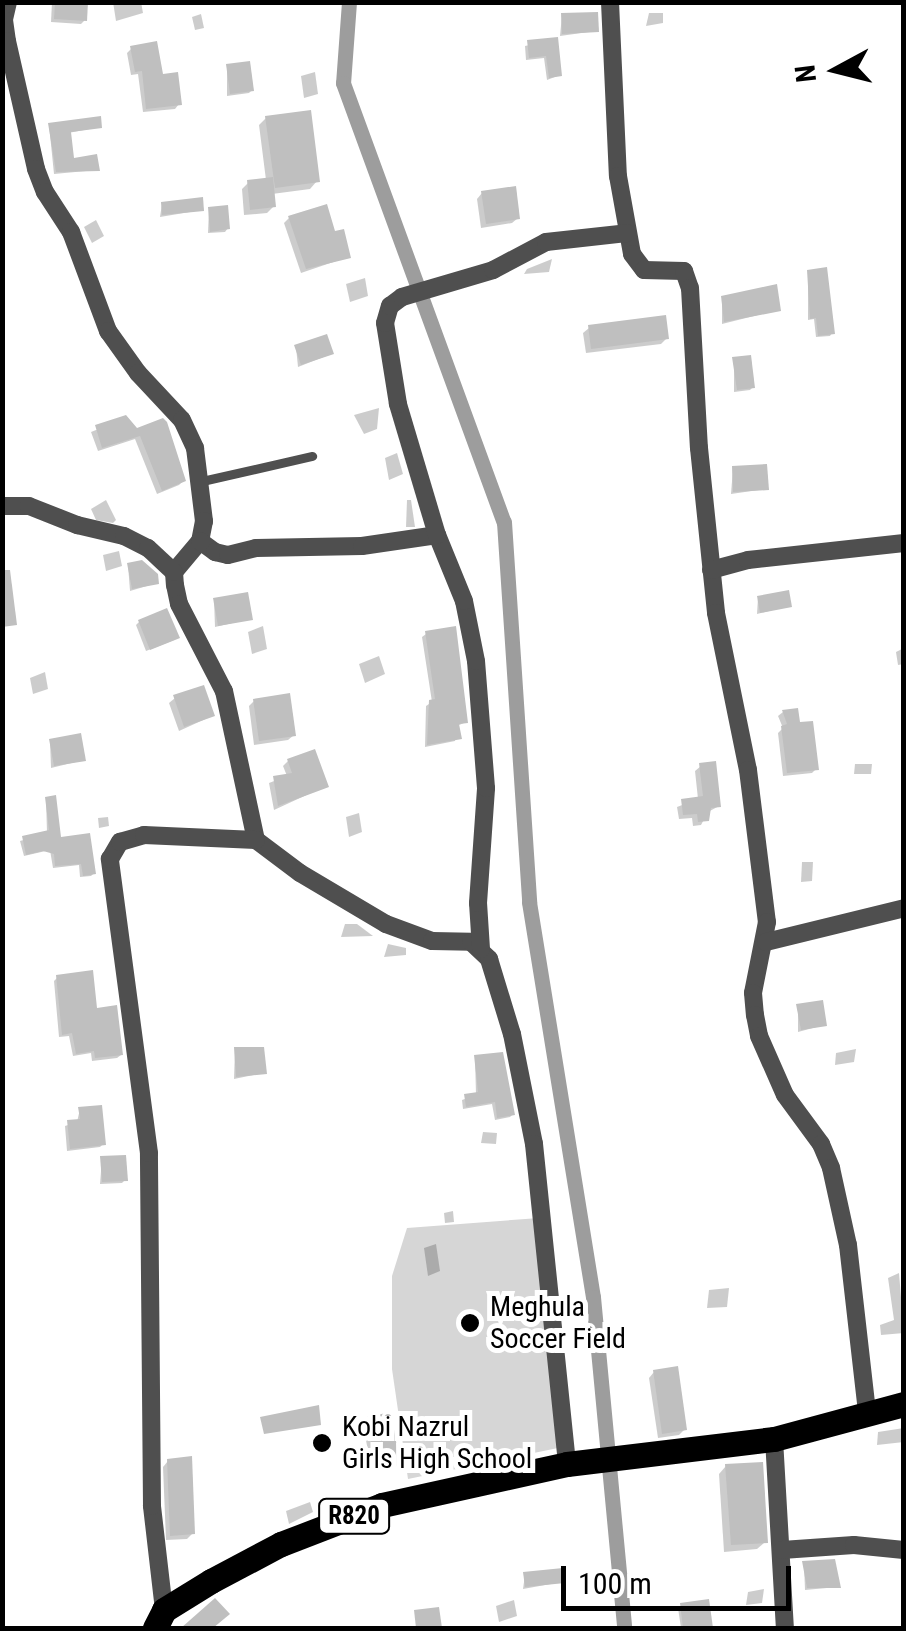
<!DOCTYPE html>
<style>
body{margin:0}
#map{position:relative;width:906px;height:1631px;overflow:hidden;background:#fff;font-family:"Roboto Condensed",sans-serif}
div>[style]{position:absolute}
.green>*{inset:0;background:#d6d6d6}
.shadow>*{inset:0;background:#0003}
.canal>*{height:15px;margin:-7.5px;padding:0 7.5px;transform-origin:7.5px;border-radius:7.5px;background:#9d9d9d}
.building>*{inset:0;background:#bfbfbf}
.service>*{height:9px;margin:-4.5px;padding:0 4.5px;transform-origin:4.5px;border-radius:4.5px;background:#4f4f4f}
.minor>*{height:18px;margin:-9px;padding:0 9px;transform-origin:9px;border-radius:9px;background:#4f4f4f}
.primary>*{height:25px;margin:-12.5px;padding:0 12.5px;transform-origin:12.5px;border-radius:12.5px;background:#000}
.dots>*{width:28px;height:28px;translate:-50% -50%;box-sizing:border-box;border:5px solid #fff;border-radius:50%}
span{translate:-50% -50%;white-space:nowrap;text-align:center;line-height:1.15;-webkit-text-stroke:10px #fff;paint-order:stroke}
.shield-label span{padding:2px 8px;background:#fff;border:2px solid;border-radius:8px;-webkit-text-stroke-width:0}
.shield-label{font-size:25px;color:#000;font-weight:700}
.poi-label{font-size:28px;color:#000}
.left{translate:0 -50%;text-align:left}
.frame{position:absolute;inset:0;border:5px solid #000;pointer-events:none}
.north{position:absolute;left:786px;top:20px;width:100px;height:100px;-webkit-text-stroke:8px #fff;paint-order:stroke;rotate:263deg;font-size:28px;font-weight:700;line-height:40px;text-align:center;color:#000}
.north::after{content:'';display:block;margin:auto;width:35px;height:45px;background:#000;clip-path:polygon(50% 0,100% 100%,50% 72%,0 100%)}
.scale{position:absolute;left:561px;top:1566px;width:230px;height:45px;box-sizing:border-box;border:5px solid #000;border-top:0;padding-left:12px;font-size:30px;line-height:35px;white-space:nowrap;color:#000;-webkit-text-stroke:8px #fff;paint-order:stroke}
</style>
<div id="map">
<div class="green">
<div style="clip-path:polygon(539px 1218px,558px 1448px,408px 1479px,392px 1369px,392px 1276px,407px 1228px)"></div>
</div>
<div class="shadow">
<div style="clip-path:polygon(52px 2px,86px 2px,85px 20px,81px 24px,51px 22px)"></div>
<div style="clip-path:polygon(113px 2px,141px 2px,143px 13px,116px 21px)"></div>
<div style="clip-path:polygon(649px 13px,663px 13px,663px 23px,646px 26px)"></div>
<div style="clip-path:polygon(201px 14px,204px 28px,195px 30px,192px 17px)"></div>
<div style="clip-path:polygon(562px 15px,596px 31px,560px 36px)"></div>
<div style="clip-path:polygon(556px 39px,560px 75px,547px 80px,544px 58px,526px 60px,525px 46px)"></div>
<div style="clip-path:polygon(132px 48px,161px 77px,179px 104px,175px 109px,143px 112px,138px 74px,131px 75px,127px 53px)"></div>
<div style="clip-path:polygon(227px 66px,252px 90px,249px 93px,227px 96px)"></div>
<div style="clip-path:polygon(315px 72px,318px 94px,304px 98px,301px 76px)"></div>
<div style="clip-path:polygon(266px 118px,317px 181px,310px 189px,272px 194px,274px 206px,267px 213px,244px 215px,242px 189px,249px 182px,266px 180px,259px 125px)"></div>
<div style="clip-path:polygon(49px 125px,100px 127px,68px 133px,72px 160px,97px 170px,54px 174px)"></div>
<div style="clip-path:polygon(482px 193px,518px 218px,512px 223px,481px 228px,477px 199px)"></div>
<div style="clip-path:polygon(162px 204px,202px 210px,160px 217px)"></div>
<div style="clip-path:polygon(209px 209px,228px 228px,225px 232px,208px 233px)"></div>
<div style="clip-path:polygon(289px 218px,334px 234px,348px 257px,301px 273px,284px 223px)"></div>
<div style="clip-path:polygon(96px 220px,104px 236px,92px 243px,84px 227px)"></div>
<div style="clip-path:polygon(552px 259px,549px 272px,524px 274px,527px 269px)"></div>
<div style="clip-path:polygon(808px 272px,832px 333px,830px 336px,816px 337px,814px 319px,808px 320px)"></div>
<div style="clip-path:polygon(365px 278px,368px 296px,350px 302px,346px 284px)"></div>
<div style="clip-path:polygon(722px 298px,778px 310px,722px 324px)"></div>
<div style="clip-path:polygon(589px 328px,667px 338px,661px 344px,586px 353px,583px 333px)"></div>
<div style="clip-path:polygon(296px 347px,331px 354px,298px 367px)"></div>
<div style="clip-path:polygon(734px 360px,753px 387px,750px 390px,734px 392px)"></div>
<div style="clip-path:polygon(379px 408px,377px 429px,364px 434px,354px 415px)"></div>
<div style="clip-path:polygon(126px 418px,184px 480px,179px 485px,157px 494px,135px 439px,98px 451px,91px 432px)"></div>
<div style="clip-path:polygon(397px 453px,403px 474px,389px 480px,385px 458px)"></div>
<div style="clip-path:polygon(733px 468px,766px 489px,731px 494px)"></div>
<div style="clip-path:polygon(106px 500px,116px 520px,113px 523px,96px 520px,91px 509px)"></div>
<div style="clip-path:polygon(407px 500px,411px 500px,415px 527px,406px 527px)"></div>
<div style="clip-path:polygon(119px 551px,122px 566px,106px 571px,103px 555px)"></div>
<div style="clip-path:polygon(128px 565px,157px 583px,130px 591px)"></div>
<div style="clip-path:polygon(758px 598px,789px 606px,757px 614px)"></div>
<div style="clip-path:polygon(214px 600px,250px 619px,215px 627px)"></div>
<div style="clip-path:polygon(139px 622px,174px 640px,146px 651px,136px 625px)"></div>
<div style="clip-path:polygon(263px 626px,267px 649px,252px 654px,248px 632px)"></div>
<div style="clip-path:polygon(426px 634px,466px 722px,457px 726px,455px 741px,425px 747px,426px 706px,432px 702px,422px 637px)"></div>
<div style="clip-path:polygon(904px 648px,904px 664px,898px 665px,896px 652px)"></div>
<div style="clip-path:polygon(379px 656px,385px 674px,365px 683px,359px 664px)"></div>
<div style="clip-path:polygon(45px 672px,48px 689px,33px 694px,30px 678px)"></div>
<div style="clip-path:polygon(175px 698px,212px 716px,179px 731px,169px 703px)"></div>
<div style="clip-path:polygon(254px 701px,294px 735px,288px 740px,254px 745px,249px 706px)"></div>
<div style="clip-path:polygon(783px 712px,798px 725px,816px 769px,812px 773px,783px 776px,778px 733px,783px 728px,778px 716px)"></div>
<div style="clip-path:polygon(50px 741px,84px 760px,51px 768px)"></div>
<div style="clip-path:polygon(288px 761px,326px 786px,274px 810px,269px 783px,287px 776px,283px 766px)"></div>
<div style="clip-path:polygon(872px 764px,871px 774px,854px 774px,855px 764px)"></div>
<div style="clip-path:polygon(701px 766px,719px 806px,708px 812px,701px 825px,693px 826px,692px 818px,679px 819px,677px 807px,698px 799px,695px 771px)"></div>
<div style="clip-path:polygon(46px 799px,59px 839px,94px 873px,91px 876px,80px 877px,79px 865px,53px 868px,50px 850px,24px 856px,20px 841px,47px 833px)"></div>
<div style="clip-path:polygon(359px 813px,362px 832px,349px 837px,346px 817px)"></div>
<div style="clip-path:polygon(108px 817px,109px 826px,99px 828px,98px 818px)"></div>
<div style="clip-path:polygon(802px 862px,813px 862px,812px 881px,801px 882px)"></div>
<div style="clip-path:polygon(345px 924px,357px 924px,373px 936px,341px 937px)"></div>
<div style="clip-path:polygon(388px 944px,406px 948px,406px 955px,384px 957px)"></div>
<div style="clip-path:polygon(58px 977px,95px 1011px,121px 1055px,117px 1058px,92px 1061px,91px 1053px,73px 1056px,69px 1036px,59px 1037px,54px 981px)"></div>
<div style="clip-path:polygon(798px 1007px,824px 1025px,798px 1032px)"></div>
<div style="clip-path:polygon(235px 1049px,264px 1073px,234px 1079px)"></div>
<div style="clip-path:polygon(856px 1049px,854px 1062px,835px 1065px,836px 1053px)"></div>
<div style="clip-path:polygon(475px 1058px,513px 1114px,510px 1117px,495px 1120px,492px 1104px,463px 1109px,462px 1100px,476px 1095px)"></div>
<div style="clip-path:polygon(80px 1109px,103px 1144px,100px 1147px,67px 1151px,65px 1126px,77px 1122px)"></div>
<div style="clip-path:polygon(483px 1132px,497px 1133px,496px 1144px,481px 1143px)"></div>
<div style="clip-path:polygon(102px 1159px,125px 1180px,122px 1183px,100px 1184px)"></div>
<div style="clip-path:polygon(453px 1211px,454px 1222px,445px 1223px,444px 1213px)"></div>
<div style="clip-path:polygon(436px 1244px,440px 1271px,428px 1276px,424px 1248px)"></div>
<div style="clip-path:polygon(899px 1273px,904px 1333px,881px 1335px,880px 1325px,894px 1320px,888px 1278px)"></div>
<div style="clip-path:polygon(729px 1288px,727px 1307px,707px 1308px,709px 1290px)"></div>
<div style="clip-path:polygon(654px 1372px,684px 1430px,679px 1435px,658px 1438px,649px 1378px)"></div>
<div style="clip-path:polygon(368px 1419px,398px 1464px,392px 1470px,372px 1473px,363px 1424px)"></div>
<div style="clip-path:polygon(904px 1428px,904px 1442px,877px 1445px,878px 1432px)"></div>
<div style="clip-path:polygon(168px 1461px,193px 1533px,187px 1539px,166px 1540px,163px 1467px)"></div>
<div style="clip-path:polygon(726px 1466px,765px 1542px,757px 1549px,724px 1552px,719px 1474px)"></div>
<div style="clip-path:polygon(310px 1502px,313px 1512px,289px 1524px,286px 1511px)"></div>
<div style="clip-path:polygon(804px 1564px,838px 1587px,805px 1590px)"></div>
<div style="clip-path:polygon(525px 1575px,562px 1582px,523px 1589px)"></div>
<div style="clip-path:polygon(764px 1589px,762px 1603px,746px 1605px,748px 1592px)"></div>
<div style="clip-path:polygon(514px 1600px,517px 1616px,499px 1622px,496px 1606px)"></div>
<div style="clip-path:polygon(707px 1602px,710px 1628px,681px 1628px,678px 1608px)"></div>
</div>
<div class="canal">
<div style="left:349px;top:2px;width:81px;rotate:94.2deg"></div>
<div style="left:343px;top:83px;width:468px;rotate:69.9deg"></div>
<div style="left:504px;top:522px;width:381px;rotate:86.2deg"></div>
<div style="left:529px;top:902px;width:400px;rotate:80.8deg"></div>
<div style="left:593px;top:1297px;width:332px;rotate:84.6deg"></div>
</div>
<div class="building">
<div style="clip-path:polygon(55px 2px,88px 2px,87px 21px,54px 19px)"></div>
<div style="clip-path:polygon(598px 12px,599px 32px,562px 34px,561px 13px)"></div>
<div style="clip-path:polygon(558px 37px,562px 76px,549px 78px,546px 56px,529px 58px,527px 40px)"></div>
<div style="clip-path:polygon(157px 41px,163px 74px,178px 72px,182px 105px,146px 109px,142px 71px,135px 72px,130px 46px)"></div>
<div style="clip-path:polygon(250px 61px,254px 91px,230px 94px,226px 64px)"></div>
<div style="clip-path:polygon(311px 110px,320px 182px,275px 188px,265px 116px)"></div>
<div style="clip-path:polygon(101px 116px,102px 128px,71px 132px,74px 158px,97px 154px,100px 171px,56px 172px,48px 123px)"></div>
<div style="clip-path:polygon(273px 177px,276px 207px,250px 210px,247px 180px)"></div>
<div style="clip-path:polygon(516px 186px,520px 219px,486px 224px,481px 191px)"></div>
<div style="clip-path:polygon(203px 197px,204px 211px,162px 215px,161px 202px)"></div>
<div style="clip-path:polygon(327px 204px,335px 231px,344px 229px,351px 258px,306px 269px,288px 216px)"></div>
<div style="clip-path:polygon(228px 205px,230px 229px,210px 232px,208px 207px)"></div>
<div style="clip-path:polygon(827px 267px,835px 334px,818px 336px,816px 318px,810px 319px,807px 270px)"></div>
<div style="clip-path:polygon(777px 284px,781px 311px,724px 322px,721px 296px)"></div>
<div style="clip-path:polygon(666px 315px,669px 339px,591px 349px,588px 325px)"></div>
<div style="clip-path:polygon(327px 334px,334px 354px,301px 365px,294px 345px)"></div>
<div style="clip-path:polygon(751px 355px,755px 388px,737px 390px,732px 357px)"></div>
<div style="clip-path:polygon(126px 415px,137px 428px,163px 418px,167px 422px,186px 481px,162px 491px,140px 436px,102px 448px,95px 425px)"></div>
<div style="clip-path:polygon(767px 464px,769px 490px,733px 492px,732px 466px)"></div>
<div style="clip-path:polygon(142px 560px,158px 574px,159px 584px,132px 589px,127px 563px)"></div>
<div style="clip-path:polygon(2px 570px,10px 570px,17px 625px,2px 627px)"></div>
<div style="clip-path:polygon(789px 590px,792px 607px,760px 613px,757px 596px)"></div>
<div style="clip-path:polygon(248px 592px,253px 620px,218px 626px,213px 598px)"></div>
<div style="clip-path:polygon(167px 608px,180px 638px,150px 650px,138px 620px)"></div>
<div style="clip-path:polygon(456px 626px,468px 723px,459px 724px,462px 739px,427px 745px,429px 700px,435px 699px,425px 631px)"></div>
<div style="clip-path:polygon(204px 685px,215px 716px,184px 727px,173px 695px)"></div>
<div style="clip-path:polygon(290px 693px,296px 736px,259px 741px,253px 699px)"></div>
<div style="clip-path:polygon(798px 708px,800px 722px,813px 721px,819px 770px,787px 773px,781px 726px,787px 724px,782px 710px)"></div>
<div style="clip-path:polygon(81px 733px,86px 761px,54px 766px,49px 739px)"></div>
<div style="clip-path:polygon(315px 749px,329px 787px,278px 806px,273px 776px,292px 773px,287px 759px)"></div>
<div style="clip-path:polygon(716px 761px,721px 807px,711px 808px,709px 821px,698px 822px,697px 814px,683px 815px,681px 799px,703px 796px,699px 763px)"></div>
<div style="clip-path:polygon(56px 795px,61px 837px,90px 833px,96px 874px,83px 876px,81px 864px,55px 866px,54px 854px,43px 851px,26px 855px,22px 836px,49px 830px,45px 797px)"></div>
<div style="clip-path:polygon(93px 970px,97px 1008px,117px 1005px,123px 1055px,95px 1058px,94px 1051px,76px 1054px,72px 1033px,62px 1035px,56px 975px)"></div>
<div style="clip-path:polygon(823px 1000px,827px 1026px,801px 1030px,796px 1004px)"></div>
<div style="clip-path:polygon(234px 1047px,264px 1047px,267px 1074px,236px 1077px)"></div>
<div style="clip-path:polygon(503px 1052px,515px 1115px,497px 1118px,495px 1102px,466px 1107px,464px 1094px,478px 1092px,474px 1055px)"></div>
<div style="clip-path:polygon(102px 1105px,106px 1145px,70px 1149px,67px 1120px,80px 1119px,78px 1107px)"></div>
<div style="clip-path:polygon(126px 1155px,128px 1181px,102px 1182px,100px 1156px)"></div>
<div style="clip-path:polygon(678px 1366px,687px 1430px,662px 1434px,653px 1370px)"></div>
<div style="clip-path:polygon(319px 1405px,321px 1425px,264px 1434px,260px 1417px)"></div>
<div style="clip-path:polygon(391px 1412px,400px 1465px,376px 1469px,367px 1417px)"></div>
<div style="clip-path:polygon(192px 1456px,195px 1534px,170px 1536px,167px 1459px)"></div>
<div style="clip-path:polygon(763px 1462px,768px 1543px,731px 1545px,725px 1464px)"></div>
<div style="clip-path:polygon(835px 1559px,841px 1588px,807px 1588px,802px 1561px)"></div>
<div style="clip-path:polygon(563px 1568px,565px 1583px,525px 1587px,523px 1572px)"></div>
<div style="clip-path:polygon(215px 1598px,230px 1614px,213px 1628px,181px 1628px)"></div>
<div style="clip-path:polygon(709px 1599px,713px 1628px,683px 1628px,680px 1603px)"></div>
<div style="clip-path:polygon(439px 1607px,442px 1628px,416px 1628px,414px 1610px)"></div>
</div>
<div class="service">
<div style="left:202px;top:481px;width:113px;rotate:-12.8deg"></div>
</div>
<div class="minor">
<div style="left:8px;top:2px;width:18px;rotate:103deg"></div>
<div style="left:4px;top:20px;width:21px;rotate:82deg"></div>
<div style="left:7px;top:41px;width:131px;rotate:77.2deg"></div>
<div style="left:36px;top:169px;width:25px;rotate:69deg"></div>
<div style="left:45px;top:192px;width:48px;rotate:57deg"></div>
<div style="left:71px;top:232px;width:106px;rotate:69.5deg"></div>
<div style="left:108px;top:331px;width:52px;rotate:54.5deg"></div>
<div style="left:138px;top:373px;width:64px;rotate:46.9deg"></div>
<div style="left:182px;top:420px;width:31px;rotate:65deg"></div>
<div style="left:195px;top:448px;width:74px;rotate:83deg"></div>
<div style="left:204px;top:521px;width:20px;rotate:101deg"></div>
<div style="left:200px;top:541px;width:40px;rotate:130deg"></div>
<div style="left:174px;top:572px;width:13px;rotate:86deg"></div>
<div style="left:175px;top:585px;width:19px;rotate:78deg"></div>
<div style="left:179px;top:604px;width:98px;rotate:62.7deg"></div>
<div style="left:224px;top:691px;width:152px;rotate:77.9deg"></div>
<div style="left:256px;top:840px;width:55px;rotate:36.9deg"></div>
<div style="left:300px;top:873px;width:100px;rotate:30.7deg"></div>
<div style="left:386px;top:924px;width:49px;rotate:20.3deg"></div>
<div style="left:432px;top:941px;width:39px;rotate:1deg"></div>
<div style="left:471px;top:942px;width:25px;rotate:43deg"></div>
<div style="left:489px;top:959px;width:78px;rotate:73deg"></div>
<div style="left:512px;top:1034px;width:112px;rotate:78.7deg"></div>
<div style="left:534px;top:1144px;width:322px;rotate:84.1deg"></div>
<div style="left:610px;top:2px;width:174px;rotate:87.4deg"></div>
<div style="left:618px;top:176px;width:79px;rotate:79.8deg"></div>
<div style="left:632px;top:254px;width:20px;rotate:53deg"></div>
<div style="left:644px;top:270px;width:40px;rotate:1.4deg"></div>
<div style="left:684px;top:271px;width:18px;rotate:71deg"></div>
<div style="left:690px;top:288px;width:160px;rotate:86.8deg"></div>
<div style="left:699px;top:448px;width:166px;rotate:84.1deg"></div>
<div style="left:716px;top:613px;width:160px;rotate:78.5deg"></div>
<div style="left:748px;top:770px;width:153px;rotate:82.9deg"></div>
<div style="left:767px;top:922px;width:72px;rotate:101.2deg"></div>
<div style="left:753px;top:993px;width:22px;rotate:85deg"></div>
<div style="left:755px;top:1015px;width:21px;rotate:79deg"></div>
<div style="left:759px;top:1036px;width:64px;rotate:66.2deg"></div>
<div style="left:785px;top:1095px;width:61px;rotate:53.7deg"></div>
<div style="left:821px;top:1144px;width:26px;rotate:67deg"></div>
<div style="left:831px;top:1168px;width:79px;rotate:77.6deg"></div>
<div style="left:848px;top:1245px;width:167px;rotate:83.5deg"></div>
<div style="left:2px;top:506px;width:27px"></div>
<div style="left:29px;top:506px;width:52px;rotate:21.6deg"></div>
<div style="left:77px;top:525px;width:48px;rotate:13.2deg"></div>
<div style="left:124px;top:536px;width:27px;rotate:27deg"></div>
<div style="left:148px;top:548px;width:35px;rotate:43deg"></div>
<div style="left:200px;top:541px;width:19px;rotate:36deg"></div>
<div style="left:215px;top:552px;width:13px;rotate:13deg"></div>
<div style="left:228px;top:555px;width:29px;rotate:-14deg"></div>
<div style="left:256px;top:548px;width:106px;rotate:-1.1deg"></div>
<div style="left:362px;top:546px;width:76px;rotate:-8.3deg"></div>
<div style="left:711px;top:570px;width:38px;rotate:-15deg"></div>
<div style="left:748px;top:560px;width:157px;rotate:-6.2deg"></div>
<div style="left:766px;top:942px;width:142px;rotate:-13.8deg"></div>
<div style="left:481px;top:949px;width:46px;rotate:-93.7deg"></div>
<div style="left:478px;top:903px;width:115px;rotate:-86deg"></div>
<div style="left:486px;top:788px;width:127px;rotate:-94.5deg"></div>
<div style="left:476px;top:661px;width:61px;rotate:-101.3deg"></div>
<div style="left:464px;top:601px;width:71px;rotate:-112.2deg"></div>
<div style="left:437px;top:535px;width:137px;rotate:-106.6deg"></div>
<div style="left:398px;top:404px;width:82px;rotate:-99.1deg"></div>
<div style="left:385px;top:323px;width:18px;rotate:-74deg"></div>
<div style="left:390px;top:306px;width:15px;rotate:-37deg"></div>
<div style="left:402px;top:297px;width:95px;rotate:-16.5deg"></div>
<div style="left:493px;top:270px;width:60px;rotate:-27.8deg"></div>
<div style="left:546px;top:242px;width:81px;rotate:-6.3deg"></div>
<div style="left:774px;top:1439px;width:189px;rotate:86.7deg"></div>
<div style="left:782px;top:1550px;width:72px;rotate:-4deg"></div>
<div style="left:854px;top:1545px;width:50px;rotate:5.7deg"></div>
<div style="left:164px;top:1610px;width:105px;rotate:-96.6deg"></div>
<div style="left:152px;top:1506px;width:353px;rotate:-90.5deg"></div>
<div style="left:149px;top:1153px;width:297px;rotate:-97.6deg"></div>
<div style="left:110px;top:859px;width:20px;rotate:-60deg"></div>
<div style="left:120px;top:842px;width:25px;rotate:-16deg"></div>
<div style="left:144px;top:835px;width:112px;rotate:2.6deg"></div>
</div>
<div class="primary">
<div style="left:155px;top:1628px;width:20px;rotate:-63deg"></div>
<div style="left:164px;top:1610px;width:55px;rotate:-31.7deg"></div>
<div style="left:211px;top:1581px;width:79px;rotate:-27.9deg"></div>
<div style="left:281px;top:1544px;width:108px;rotate:-21.1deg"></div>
<div style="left:382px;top:1505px;width:189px;rotate:-12.5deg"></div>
<div style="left:567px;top:1464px;width:209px;rotate:-6.9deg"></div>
<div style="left:774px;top:1439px;width:135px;rotate:-15.1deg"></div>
</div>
<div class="dots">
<div style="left:470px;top:1323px;background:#000"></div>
<div style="left:322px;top:1443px;background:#000"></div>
</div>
<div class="shield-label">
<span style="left:354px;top:1516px">R820</span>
</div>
<div class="poi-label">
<span class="left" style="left:490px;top:1323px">Meghula<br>Soccer Field</span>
<span class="left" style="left:342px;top:1443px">Kobi Nazrul<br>Girls High School</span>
</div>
<div class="frame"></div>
<div class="north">N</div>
<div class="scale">100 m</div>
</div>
